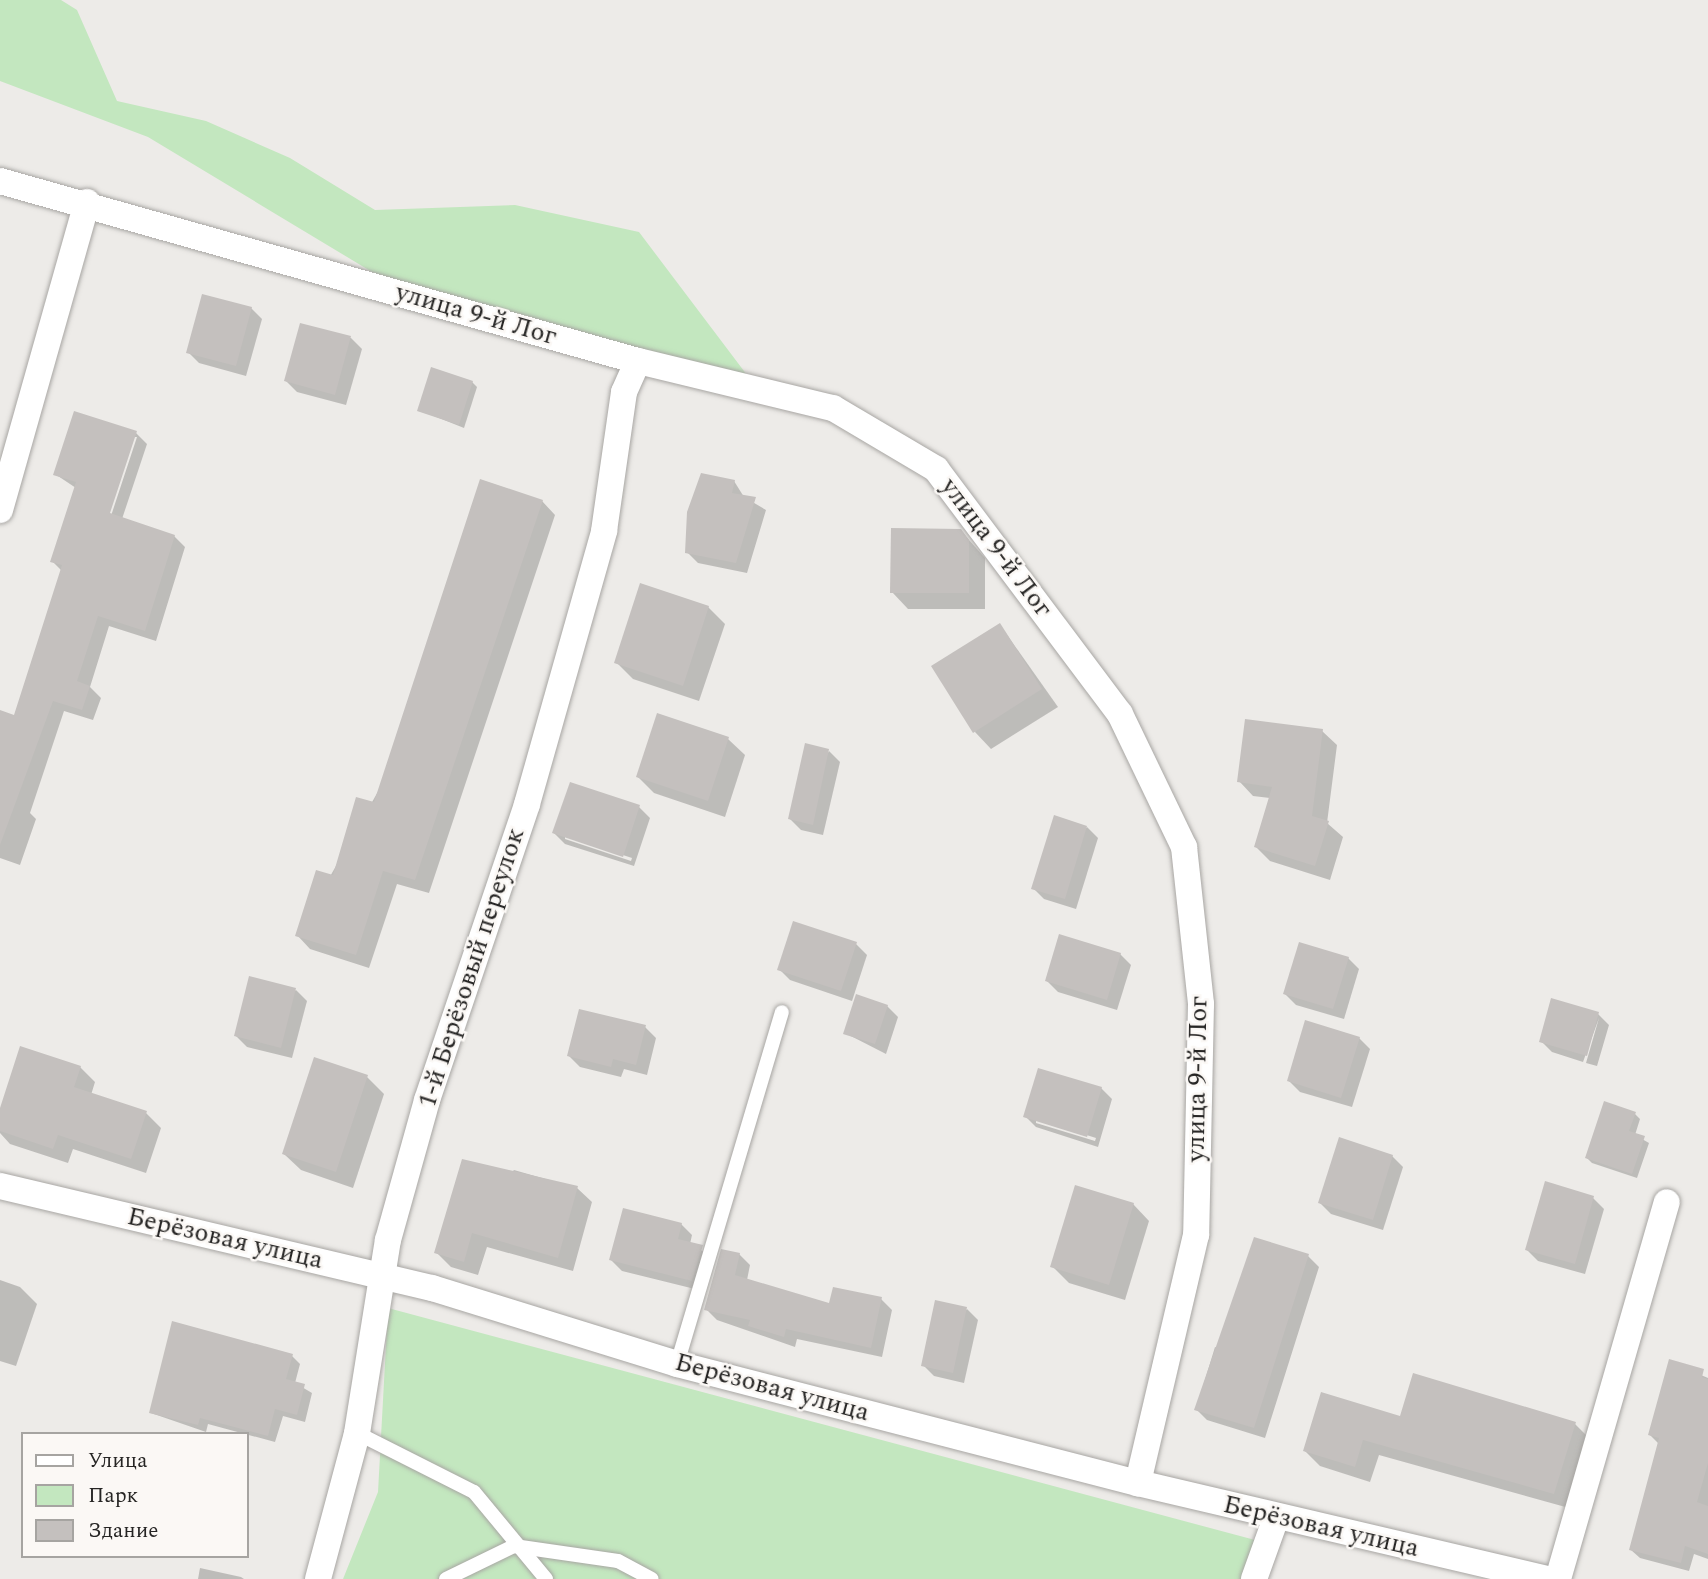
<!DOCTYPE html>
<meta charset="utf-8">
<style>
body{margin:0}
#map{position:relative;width:1708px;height:1579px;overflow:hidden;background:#edebe8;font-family:Spectral,serif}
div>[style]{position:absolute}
.green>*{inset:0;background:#c3e7bf}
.shadow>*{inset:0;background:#0003}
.building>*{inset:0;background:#c4c0be}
.roads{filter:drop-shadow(0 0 2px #a8a6a3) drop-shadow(0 0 2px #a8a6a3)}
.lane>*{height:14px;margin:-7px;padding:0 7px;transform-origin:7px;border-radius:7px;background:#fff}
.street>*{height:26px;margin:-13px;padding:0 13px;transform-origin:13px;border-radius:13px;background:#fff}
span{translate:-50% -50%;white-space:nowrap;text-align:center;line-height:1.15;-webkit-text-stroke:5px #fbf8f5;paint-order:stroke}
.street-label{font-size:26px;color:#262524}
.legend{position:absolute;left:21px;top:1432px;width:228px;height:126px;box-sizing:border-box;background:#fbf8f5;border:2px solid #a6a4a1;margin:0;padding:9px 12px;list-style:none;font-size:21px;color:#262524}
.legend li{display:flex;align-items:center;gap:14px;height:35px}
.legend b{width:35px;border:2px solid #a6a4a1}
</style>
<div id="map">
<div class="green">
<div style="clip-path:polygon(0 0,61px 0,77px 10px,117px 101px,206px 121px,290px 158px,375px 210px,515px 205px,639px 232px,750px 379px,552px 329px,372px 272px,148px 137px,0 81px)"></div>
<div style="clip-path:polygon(388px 1308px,1255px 1540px,1249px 1579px,343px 1579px,378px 1492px)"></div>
</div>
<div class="shadow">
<div style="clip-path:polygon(251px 308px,262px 319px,246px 376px,199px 363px,188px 352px)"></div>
<div style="clip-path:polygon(301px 325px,351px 338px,362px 349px,346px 405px,297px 392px,286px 381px)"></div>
<div style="clip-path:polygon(472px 382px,477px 387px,464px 428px,419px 410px)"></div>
<div style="clip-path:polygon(evenodd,136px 433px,147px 444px,122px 519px,174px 536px,185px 547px,156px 641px,109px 626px,90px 687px,101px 698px,93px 720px,64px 711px,30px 813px,36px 819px,20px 865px,0 858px,0 729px,15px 717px,62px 571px,52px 561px,76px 488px,55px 474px,136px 433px,133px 437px,137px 437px,109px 522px,105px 521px,133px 437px)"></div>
<div style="clip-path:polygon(734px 481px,744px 497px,766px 510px,747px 573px,698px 563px,687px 552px)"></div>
<div style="clip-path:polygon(542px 501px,555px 515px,429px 893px,397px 884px,369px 968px,310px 949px,297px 935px)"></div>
<div style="clip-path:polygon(961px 531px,985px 558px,985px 609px,908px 609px,892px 592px)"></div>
<div style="clip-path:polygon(708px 607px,725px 624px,699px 701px,633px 679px,616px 662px)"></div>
<div style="clip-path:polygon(1000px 625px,1058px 707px,991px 749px,975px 732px)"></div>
<div style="clip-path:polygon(1322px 731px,1337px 745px,1327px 823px,1343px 837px,1330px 880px,1270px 861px,1256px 847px,1270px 798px,1253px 796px,1239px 781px)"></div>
<div style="clip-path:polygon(728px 739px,745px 755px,725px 817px,654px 793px,638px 777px)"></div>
<div style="clip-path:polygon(829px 751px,840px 762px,823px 835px,801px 830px,790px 819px)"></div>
<div style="clip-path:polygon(evenodd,639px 807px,650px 818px,634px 866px,565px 844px,554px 833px,639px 807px,565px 836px,632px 858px,631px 861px,565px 839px,565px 836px)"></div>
<div style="clip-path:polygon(1087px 827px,1098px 838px,1076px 909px,1044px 899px,1033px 888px)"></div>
<div style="clip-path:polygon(856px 944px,867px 955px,852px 1001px,790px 980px,779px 969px)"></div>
<div style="clip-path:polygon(1120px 954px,1131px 965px,1117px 1010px,1058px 992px,1047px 981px)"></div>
<div style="clip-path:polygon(1348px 958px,1359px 969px,1344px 1019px,1296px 1005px,1285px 994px)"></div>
<div style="clip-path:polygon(296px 990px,307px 1001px,292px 1058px,247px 1047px,236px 1036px)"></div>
<div style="clip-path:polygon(887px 1006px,898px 1017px,886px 1054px,845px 1033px)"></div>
<div style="clip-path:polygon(1598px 1014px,1609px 1025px,1597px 1066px,1586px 1063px,1599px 1018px,1583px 1062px,1552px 1052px,1541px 1041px)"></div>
<div style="clip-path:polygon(645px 1027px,656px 1038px,647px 1075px,624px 1069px,621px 1077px,580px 1067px,569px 1056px)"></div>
<div style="clip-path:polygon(1359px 1038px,1370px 1049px,1352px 1107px,1300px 1092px,1289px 1081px)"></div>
<div style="clip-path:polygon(80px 1067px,95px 1082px,91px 1095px,146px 1113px,161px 1128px,146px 1173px,73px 1149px,68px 1163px,10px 1144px,0 1133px,0 1114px)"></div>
<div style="clip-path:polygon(367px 1077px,384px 1094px,353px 1188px,301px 1170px,284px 1154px)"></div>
<div style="clip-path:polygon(evenodd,1101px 1088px,1112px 1099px,1098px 1147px,1036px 1127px,1025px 1116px,1101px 1088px,1036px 1119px,1096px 1138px,1095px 1141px,1036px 1123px,1036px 1119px)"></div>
<div style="clip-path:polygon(1635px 1114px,1640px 1119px,1635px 1135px,1649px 1143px,1637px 1178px,1592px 1163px,1587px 1158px)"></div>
<div style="clip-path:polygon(1392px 1156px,1403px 1167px,1383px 1230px,1331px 1214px,1320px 1203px)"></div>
<div style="clip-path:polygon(514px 1170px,577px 1188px,592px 1202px,573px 1271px,487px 1247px,478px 1275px,451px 1267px,436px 1252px)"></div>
<div style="clip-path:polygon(1593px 1198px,1604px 1209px,1585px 1274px,1538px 1261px,1527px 1250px)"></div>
<div style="clip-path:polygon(1133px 1204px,1149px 1221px,1125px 1300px,1069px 1283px,1052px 1266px)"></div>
<div style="clip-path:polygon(681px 1224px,692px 1235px,690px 1244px,713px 1257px,703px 1291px,622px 1271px,611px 1260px)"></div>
<div style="clip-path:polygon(739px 1254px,750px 1265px,747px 1280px,830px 1306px,881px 1299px,892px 1310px,882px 1357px,797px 1339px,795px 1347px,717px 1320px,706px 1309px)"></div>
<div style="clip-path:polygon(1308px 1256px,1319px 1267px,1265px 1438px,1207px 1420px,1196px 1409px,1215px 1347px,1221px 1349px)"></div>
<div style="clip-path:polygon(0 1280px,20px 1287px,37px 1304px,16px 1366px,0 1361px)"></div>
<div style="clip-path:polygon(967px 1309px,978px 1320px,964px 1383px,934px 1376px,923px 1365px)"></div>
<div style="clip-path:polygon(292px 1356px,300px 1364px,295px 1383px,312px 1393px,305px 1422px,283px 1416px,275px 1442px,208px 1424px,206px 1432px,151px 1413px)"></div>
<div style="clip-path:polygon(1670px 1362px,1708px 1378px,1708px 1559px,1694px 1554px,1689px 1571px,1640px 1558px,1631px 1550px,1659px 1444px,1650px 1435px)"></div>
<div style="clip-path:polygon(1401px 1418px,1575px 1424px,1590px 1439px,1569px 1508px,1379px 1455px,1370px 1482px,1320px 1466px,1305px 1451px)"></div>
<div style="clip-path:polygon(200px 1568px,241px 1577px,244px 1579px,198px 1579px)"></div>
</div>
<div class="building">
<div style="clip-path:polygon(202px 294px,252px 307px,236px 366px,186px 353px)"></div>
<div style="clip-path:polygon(300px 323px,351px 336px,335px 395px,284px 381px)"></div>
<div style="clip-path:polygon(431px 367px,473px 381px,459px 425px,417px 411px)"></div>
<div style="clip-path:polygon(74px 411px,137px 431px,110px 513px,175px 535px,145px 631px,98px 616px,77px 681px,90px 686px,82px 710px,53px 701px,0 845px,0 710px,14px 715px,62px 565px,50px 562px,76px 482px,53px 475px)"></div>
<div style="clip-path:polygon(701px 473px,735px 480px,732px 493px,756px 497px,736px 563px,685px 553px,687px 512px)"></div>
<div style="clip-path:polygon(480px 479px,543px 500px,415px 880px,383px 871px,356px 955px,295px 936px,316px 870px,333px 875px,356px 797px,374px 802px)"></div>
<div style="clip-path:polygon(891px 528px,961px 529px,969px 540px,969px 593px,890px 593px)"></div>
<div style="clip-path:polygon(640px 583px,709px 606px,683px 686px,614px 663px)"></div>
<div style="clip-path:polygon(1000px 623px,1042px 689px,973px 733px,931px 666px)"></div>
<div style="clip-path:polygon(657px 713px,729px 737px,708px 801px,636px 777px)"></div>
<div style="clip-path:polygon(1245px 719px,1323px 729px,1312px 816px,1329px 821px,1315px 866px,1254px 847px,1272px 787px,1237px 782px)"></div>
<div style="clip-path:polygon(805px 743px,829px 749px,813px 825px,788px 819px)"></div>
<div style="clip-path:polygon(570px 782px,640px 805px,623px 857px,552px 833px)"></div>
<div style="clip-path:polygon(1054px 815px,1087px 826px,1065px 899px,1031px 889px)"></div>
<div style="clip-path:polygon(793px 921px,857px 942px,841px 991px,777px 970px)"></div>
<div style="clip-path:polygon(1059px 934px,1121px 953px,1107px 1000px,1045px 981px)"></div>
<div style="clip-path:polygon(1299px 942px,1349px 957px,1333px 1009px,1283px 994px)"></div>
<div style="clip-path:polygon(249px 976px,296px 988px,281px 1048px,234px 1036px)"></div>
<div style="clip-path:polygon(856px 994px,888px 1005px,875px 1044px,843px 1034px)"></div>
<div style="clip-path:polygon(1551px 998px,1599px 1012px,1587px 1056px,1539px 1042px)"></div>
<div style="clip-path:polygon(579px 1009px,646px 1025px,636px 1065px,613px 1059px,611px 1067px,567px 1056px)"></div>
<div style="clip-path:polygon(1305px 1020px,1360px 1037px,1341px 1098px,1287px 1081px)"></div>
<div style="clip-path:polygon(20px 1046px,81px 1066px,74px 1087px,147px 1111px,131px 1159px,58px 1135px,53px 1149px,0 1131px,0 1108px)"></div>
<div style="clip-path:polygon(314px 1057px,368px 1075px,336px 1172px,282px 1154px)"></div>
<div style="clip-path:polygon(1038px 1068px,1102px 1087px,1087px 1137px,1023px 1117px)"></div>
<div style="clip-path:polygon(1604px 1101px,1636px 1112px,1629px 1131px,1645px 1136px,1632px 1174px,1585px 1158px)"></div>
<div style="clip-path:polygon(1339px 1137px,1393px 1155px,1373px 1220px,1318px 1203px)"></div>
<div style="clip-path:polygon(462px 1159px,578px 1186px,558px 1258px,472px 1233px,464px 1262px,434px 1253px)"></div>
<div style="clip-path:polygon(1545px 1181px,1594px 1196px,1575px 1264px,1525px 1250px)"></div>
<div style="clip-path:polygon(1075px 1185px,1134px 1203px,1109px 1285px,1050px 1267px)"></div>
<div style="clip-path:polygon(623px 1208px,682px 1223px,678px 1239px,703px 1245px,692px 1281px,609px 1260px)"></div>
<div style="clip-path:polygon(1254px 1237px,1309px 1254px,1254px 1428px,1194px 1410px)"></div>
<div style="clip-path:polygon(721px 1249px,740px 1253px,735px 1275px,829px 1303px,833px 1287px,882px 1297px,871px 1348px,786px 1329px,784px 1337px,748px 1326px,750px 1320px,704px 1310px)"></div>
<div style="clip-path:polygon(935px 1300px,967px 1307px,953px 1373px,921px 1366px)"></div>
<div style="clip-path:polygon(172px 1321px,293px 1354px,286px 1379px,305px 1384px,297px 1415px,275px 1409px,268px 1436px,200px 1418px,198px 1425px,149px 1413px)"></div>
<div style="clip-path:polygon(1669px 1359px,1704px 1369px,1702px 1377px,1708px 1379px,1708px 1463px,1697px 1502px,1708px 1506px,1708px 1554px,1685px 1546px,1681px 1563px,1629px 1550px,1659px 1438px,1648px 1435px)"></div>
<div style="clip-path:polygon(1413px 1373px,1576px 1422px,1554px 1494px,1363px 1440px,1355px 1467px,1303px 1451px,1321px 1392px,1400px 1416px)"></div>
</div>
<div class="roads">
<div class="lane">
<div style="left:677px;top:1364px;width:367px;rotate:-73.4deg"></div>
<div style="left:357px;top:1433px;width:131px;rotate:26.8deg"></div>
<div style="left:474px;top:1492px;width:113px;rotate:50.4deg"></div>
<div style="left:446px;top:1579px;width:76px;rotate:-25.9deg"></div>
<div style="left:514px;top:1546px;width:105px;rotate:8.2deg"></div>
<div style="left:618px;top:1561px;width:38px;rotate:28deg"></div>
</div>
<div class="street">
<div style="left:0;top:181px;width:663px;rotate:15.76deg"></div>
<div style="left:638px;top:361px;width:201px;rotate:13.6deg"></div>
<div style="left:833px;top:408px;width:120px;rotate:30.6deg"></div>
<div style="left:936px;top:469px;width:306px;rotate:53.1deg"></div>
<div style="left:1120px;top:714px;width:148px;rotate:64.3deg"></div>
<div style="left:1184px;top:847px;width:158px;rotate:83.8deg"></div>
<div style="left:1201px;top:1004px;width:231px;rotate:91.2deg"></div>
<div style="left:1196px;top:1235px;width:255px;rotate:103.2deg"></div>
<div style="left:0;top:510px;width:320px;rotate:-74.2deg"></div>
<div style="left:0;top:1186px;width:444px;rotate:13.3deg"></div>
<div style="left:432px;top:1288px;width:257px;rotate:17.2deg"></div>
<div style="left:677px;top:1364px;width:476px;rotate:14.5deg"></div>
<div style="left:1138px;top:1483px;width:420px;rotate:13.2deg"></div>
<div style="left:318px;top:1579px;width:151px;rotate:-75deg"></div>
<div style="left:357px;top:1433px;width:195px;rotate:-80.9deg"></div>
<div style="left:388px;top:1240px;width:145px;rotate:-74.4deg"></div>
<div style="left:427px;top:1100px;width:312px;rotate:-71.3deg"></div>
<div style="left:527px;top:804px;width:284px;rotate:-74.2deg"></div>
<div style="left:604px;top:531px;width:140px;rotate:-81.8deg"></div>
<div style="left:624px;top:392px;width:34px;rotate:-66deg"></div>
<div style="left:1254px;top:1579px;width:65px;rotate:-70.2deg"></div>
<div style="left:1558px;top:1579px;width:392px;rotate:-73.9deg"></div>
</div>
</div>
<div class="street-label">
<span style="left:476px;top:315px;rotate:16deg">улица 9-й Лог</span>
<span style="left:996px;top:548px;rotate:53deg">улица 9-й Лог</span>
<span style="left:472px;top:968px;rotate:-72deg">1-й Берёзовый переулок</span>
<span style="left:1198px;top:1079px;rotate:-89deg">улица 9-й Лог</span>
<span style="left:225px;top:1239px;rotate:13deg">Берёзовая улица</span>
<span style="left:772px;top:1388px;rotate:15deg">Берёзовая улица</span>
<span style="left:1321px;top:1527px;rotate:13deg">Берёзовая улица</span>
</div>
<ul class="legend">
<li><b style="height:9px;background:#fff"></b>Улица</li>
<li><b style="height:19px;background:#c3e7bf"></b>Парк</li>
<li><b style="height:19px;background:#c4c0be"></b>Здание</li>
</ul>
</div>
